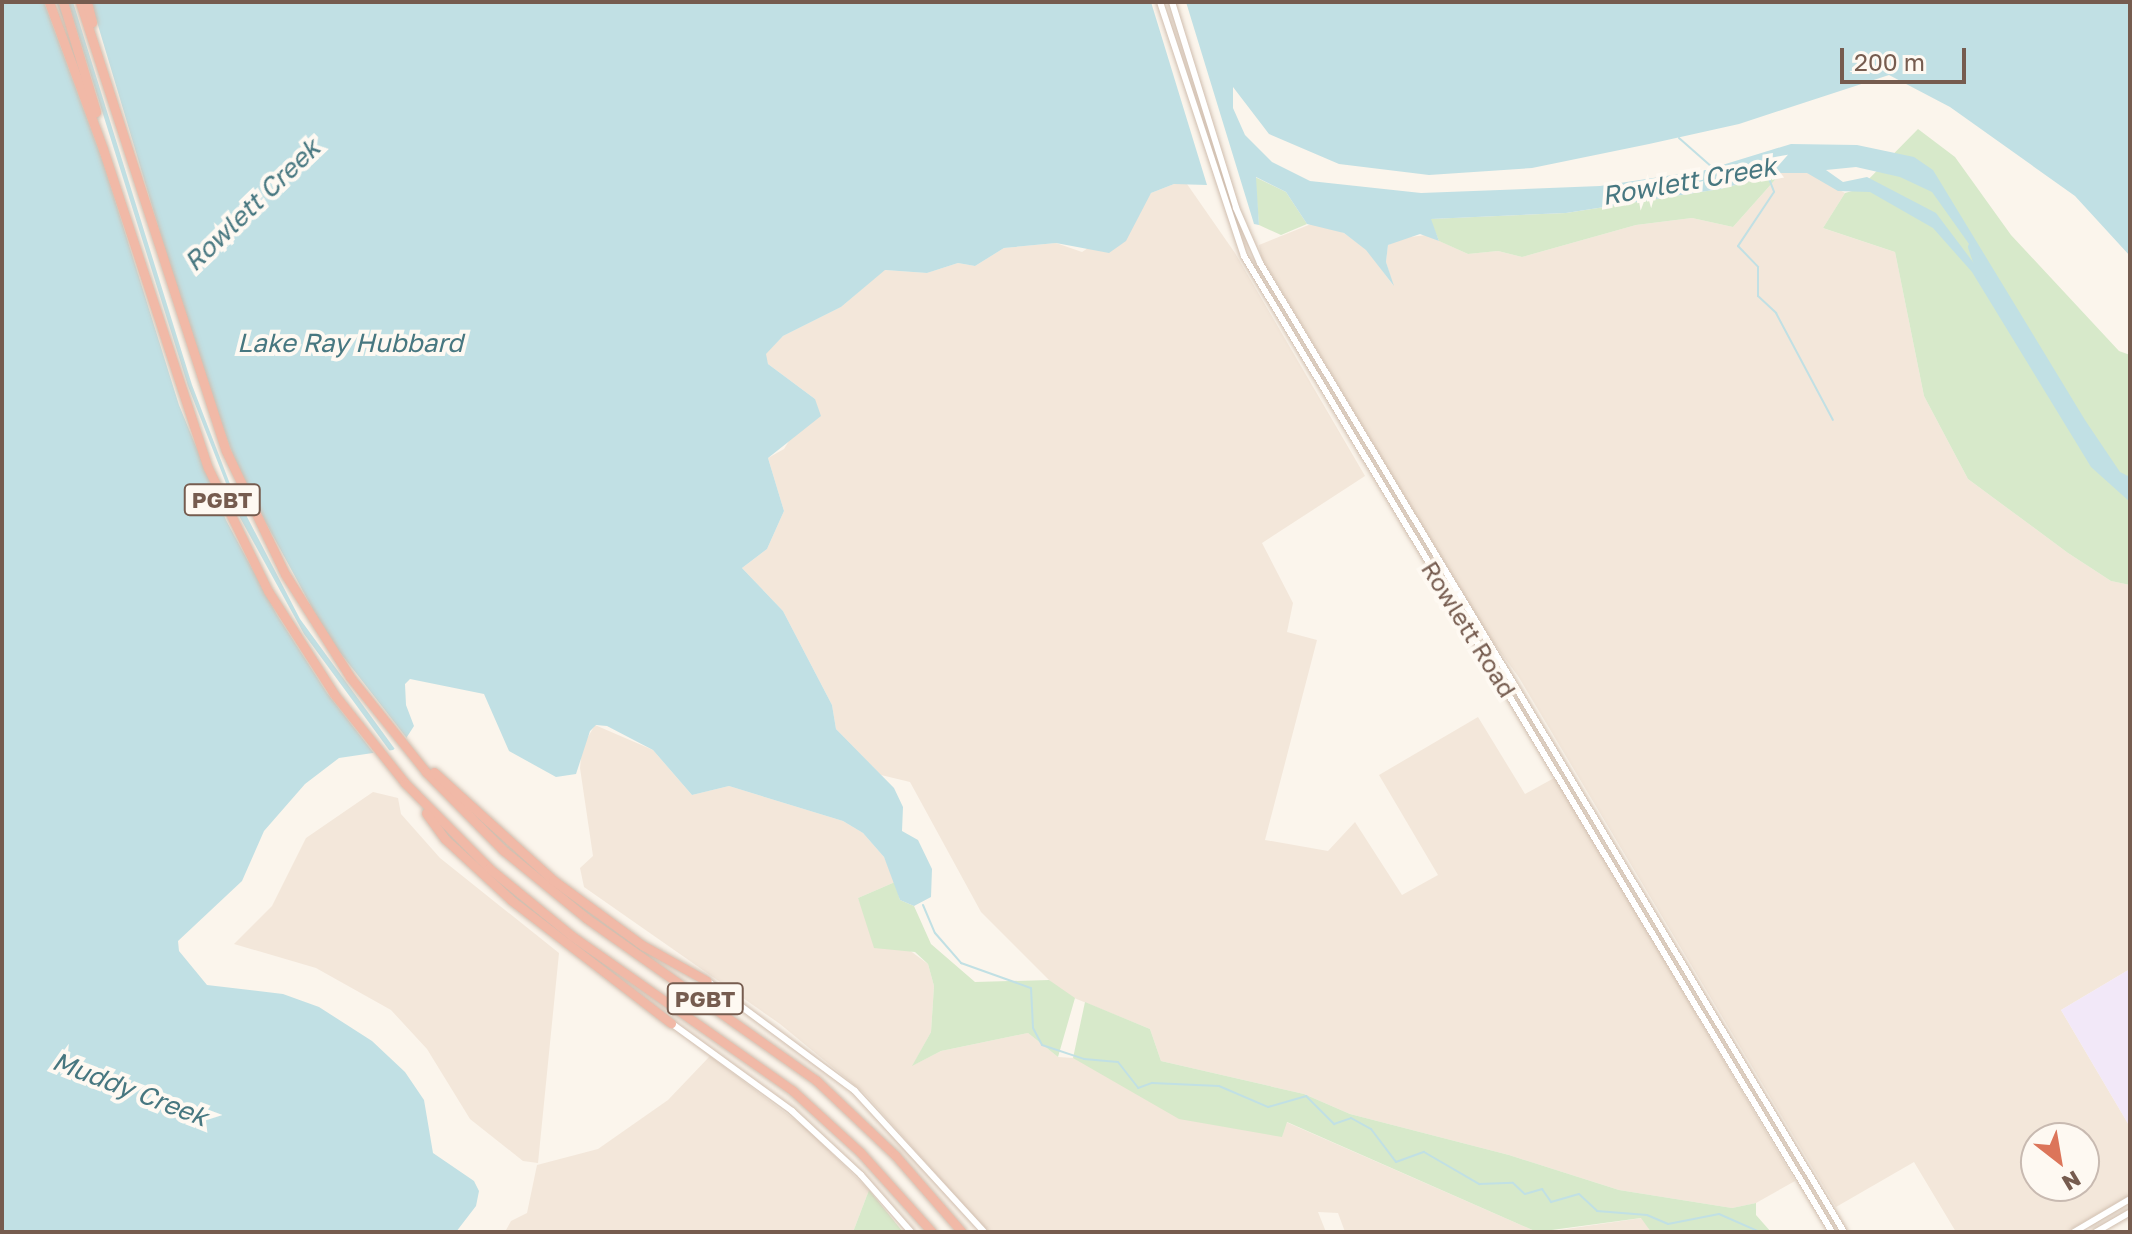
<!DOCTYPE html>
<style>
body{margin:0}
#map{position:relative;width:2132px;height:1234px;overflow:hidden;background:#fbf5ec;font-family:"Golos Text",sans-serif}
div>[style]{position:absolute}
.residential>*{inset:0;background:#f3e7da}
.education>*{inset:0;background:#f2e8f8}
.green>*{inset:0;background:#d7e9ca}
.water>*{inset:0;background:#c1e0e4}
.pier>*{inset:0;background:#fbf5ec}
.stream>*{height:2px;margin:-1px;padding:0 1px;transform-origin:1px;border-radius:1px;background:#c1e0e4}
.river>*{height:8px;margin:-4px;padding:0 4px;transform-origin:4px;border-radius:4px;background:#c1e0e4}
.roads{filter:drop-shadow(0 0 2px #d0beaf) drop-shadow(0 0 2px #d0beaf)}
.secondary>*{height:6px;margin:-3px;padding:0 3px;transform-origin:3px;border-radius:3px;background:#fff}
.motorway>*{height:9px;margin:-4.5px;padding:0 4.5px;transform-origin:4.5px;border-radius:4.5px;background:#f1b9a7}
span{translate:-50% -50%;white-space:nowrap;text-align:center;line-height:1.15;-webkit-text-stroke:8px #fef9f2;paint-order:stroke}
.shield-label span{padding:2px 6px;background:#fef9f2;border:2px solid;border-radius:6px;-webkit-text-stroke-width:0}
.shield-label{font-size:22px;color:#765c4f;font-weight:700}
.street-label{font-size:24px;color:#765c4f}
.water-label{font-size:26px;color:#477780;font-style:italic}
.frame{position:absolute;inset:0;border:4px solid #765c4f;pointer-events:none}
.north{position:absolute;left:2020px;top:1122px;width:80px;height:80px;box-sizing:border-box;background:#fef9f2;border:2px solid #c8bab1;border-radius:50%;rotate:149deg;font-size:22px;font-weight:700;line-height:32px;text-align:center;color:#765c4f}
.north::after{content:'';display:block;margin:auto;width:28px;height:36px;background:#dc755a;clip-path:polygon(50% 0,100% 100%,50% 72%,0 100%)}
.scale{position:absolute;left:1840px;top:48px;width:126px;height:36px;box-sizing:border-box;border:4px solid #765c4f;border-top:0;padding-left:10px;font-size:24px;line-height:28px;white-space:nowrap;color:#765c4f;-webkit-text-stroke:6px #fef9f2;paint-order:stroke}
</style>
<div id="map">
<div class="residential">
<div style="clip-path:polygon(evenodd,1781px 173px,1808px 173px,1845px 193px,1823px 228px,1895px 252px,1924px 396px,1968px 479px,2068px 553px,2111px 581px,2130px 585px,2130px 969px,2061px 1010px,2130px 1127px,2130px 1195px,2066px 1232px,1956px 1232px,1914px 1162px,1836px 1207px,1518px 676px,1490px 638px,1261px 257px,1259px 245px,1316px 222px,1344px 233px,1367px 250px,1393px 285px,1386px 262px,1388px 245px,1403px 238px,1426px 235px,1468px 254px,1498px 251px,1522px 257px,1636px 225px,1692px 218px,1733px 227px,1781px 173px,2036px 1138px,2084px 1138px,2084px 1186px,2036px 1186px,2036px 1138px)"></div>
<div style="clip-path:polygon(1174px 184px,1187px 184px,1235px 253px,1365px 476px,1262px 543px,1293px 603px,1287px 632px,1317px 640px,1265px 840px,1328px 851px,1355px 822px,1402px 895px,1438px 875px,1379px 775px,1478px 717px,1525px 794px,1556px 777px,1795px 1181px,1756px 1203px,1732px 1208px,1619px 1190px,1509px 1155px,1350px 1114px,1304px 1094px,1161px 1061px,1150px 1029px,1062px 993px,981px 912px,910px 782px,881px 775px,836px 729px,832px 705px,783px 611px,742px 568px,767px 549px,784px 511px,768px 458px,784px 449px,815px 399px,768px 364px,765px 354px,783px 336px,841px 307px,884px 270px,927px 273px,958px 263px,975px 266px,1004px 248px,1056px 243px,1082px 252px,1140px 214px,1142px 202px,1151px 193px)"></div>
<div style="clip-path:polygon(595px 725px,653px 750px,692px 795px,729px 786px,843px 821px,863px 833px,884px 857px,895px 882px,858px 898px,866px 918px,928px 964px,934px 986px,931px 1032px,913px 1065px,941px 1051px,1028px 1033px,1058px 1057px,1074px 1058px,1116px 1080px,1282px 1136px,1286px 1122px,1537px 1232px,1345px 1232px,1338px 1213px,1318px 1212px,1326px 1232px,988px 1232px,864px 1093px,780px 1024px,584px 887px,580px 868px,593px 856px,580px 768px,582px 747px)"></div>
<div style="clip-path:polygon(373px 792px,398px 798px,401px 814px,440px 858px,559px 953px,538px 1163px,523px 1161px,470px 1119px,427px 1049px,391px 1010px,316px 968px,234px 944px,272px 906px,306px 838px)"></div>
<div style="clip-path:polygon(710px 1056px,807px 1129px,869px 1190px,853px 1232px,505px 1232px,511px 1221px,527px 1213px,537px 1165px,598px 1149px,668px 1100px)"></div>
<div style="clip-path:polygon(1642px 1218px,1651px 1232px,1545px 1232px)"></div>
</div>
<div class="education">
<div style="clip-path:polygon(2130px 969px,2130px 1127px,2061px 1010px)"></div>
</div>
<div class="green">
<div style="clip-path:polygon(1918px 129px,1955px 157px,2011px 235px,2119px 351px,2130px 355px,2130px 585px,2111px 581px,2068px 553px,1968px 479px,1924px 396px,1895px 252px,1823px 228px,1845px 193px,1859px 189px)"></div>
<div style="clip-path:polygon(1781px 173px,1733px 227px,1692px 218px,1636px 225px,1522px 257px,1498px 251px,1468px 254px,1439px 241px,1430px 219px,1566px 213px,1720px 189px)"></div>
<div style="clip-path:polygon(1255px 177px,1286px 192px,1307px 224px,1281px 235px,1259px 225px)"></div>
<div style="clip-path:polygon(895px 882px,900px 900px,914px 906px,931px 944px,975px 982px,1049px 980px,1075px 998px,1058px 1057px,1028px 1033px,941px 1051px,912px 1066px,931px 1032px,934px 986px,928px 964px,915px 952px,874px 948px,858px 898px)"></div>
<div style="clip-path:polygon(1085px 1002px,1150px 1029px,1161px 1061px,1304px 1094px,1350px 1114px,1509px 1155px,1619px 1190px,1732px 1208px,1756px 1203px,1756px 1215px,1771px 1232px,1651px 1232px,1641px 1218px,1537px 1232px,1287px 1122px,1282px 1137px,1179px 1119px,1073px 1058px)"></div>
<div style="clip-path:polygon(869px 1190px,903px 1232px,853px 1232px)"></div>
</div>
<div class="water">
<div style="clip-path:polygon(2px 2px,1151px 2px,1207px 185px,1174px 184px,1151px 193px,1126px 241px,1109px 253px,1056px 243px,1004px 248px,975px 266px,958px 263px,927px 273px,885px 270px,841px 307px,783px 336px,766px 354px,768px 364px,815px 399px,821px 416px,768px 458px,784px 511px,767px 549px,742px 568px,783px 611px,832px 705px,836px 729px,894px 788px,903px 807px,902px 831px,918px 840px,932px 869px,931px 897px,914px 906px,900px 900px,884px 857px,863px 833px,843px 821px,729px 786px,692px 795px,653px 750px,607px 726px,596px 725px,590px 731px,576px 774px,556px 777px,509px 751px,484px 694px,410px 679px,405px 684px,406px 705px,414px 726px,405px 740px,393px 750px,339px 758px,305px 784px,264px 831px,242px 881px,178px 941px,179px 951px,207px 985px,283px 994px,319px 1007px,372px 1041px,405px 1072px,424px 1100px,433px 1153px,474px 1181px,479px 1191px,476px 1206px,456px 1232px,2px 1232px)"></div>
<div style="clip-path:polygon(evenodd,1186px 2px,2130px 2px,2130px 256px,2075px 196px,1950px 107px,1889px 75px,1739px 124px,1649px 144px,1532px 168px,1429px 175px,1339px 164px,1269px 134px,1233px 87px,1233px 108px,1245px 135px,1272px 162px,1310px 181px,1421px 193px,1600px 186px,1706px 170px,1791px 144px,1857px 145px,1914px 157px,1933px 170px,2085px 420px,2120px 472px,2130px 477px,2130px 502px,2091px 467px,1972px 272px,1933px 228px,1870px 192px,1838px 191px,1807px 173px,1781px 173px,1720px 189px,1566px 213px,1431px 219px,1439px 241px,1420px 234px,1388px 245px,1386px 262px,1394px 286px,1366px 250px,1344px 233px,1307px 224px,1286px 192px,1256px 177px,1259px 225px,1254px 224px,1186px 2px,1856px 167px,1900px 177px,1932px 192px,1979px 258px,1979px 270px,1936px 213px,1867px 177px,1843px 182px,1826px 170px,1856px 167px)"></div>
</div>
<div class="pier">
<div style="clip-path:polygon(44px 2px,56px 2px,66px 27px,59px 2px,68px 2px,188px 386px,238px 514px,304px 634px,392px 754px,376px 756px,327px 693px,277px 615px,226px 520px,179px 405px,103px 162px)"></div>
<div style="clip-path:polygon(73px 2px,91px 2px,200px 366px,242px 479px,328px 637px,409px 741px,397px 752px,300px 619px,230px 484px,192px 385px)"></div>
</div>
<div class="stream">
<div style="left:1679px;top:138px;width:45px;rotate:41.4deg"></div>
<div style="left:1768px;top:176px;width:17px;rotate:69deg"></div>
<div style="left:1774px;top:192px;width:65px;rotate:123.7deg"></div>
<div style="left:1738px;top:246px;width:29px;rotate:46deg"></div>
<div style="left:1758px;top:267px;width:29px;rotate:90deg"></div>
<div style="left:1758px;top:296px;width:25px;rotate:43deg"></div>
<div style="left:1776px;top:313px;width:121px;rotate:62deg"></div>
<div style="left:923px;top:905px;width:30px;rotate:67deg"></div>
<div style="left:935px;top:933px;width:40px;rotate:49deg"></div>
<div style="left:961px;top:963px;width:74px;rotate:19.7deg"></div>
<div style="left:1031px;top:988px;width:40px;rotate:87.1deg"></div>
<div style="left:1033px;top:1028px;width:19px;rotate:62deg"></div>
<div style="left:1042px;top:1045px;width:44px;rotate:18.4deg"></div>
<div style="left:1084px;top:1059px;width:34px;rotate:5deg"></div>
<div style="left:1118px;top:1062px;width:33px;rotate:52deg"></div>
<div style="left:1138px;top:1088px;width:15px;rotate:-20deg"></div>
<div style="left:1152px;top:1083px;width:67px;rotate:2.6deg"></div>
<div style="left:1219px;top:1086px;width:53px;rotate:23.2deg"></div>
<div style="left:1268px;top:1107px;width:40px;rotate:-16deg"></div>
<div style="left:1306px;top:1096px;width:40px;rotate:45deg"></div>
<div style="left:1334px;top:1124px;width:18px;rotate:-19deg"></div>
<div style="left:1351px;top:1118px;width:23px;rotate:29deg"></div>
<div style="left:1371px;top:1129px;width:41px;rotate:52.9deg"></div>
<div style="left:1396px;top:1162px;width:30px;rotate:-20deg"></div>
<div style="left:1424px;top:1152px;width:64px;rotate:30.2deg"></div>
<div style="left:1479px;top:1184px;width:34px;rotate:-2deg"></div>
<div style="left:1513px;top:1183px;width:16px;rotate:43deg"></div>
<div style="left:1525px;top:1194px;width:18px;rotate:-16deg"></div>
<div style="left:1542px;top:1189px;width:16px;rotate:55deg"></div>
<div style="left:1551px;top:1202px;width:29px;rotate:-16deg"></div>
<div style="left:1579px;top:1194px;width:25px;rotate:43deg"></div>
<div style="left:1597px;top:1211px;width:50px;rotate:4.6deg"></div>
<div style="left:1647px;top:1215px;width:23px;rotate:23deg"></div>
<div style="left:1668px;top:1224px;width:52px;rotate:-11.1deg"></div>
<div style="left:1719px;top:1214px;width:45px;rotate:23.7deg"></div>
</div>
<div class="river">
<div style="left:1972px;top:247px;width:31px;rotate:71deg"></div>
</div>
<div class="roads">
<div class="secondary">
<div style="left:1160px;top:2px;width:268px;rotate:71.7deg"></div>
<div style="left:1244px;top:256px;width:1139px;rotate:58.93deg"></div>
<div style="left:1172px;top:2px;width:216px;rotate:72.7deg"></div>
<div style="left:1236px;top:208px;width:60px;rotate:66.4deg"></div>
<div style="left:1260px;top:263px;width:1131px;rotate:58.92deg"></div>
<div style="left:707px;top:981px;width:184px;rotate:36.6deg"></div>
<div style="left:855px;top:1091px;width:191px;rotate:47.5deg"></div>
<div style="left:671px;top:1023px;width:150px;rotate:36deg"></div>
<div style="left:792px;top:1111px;width:94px;rotate:42.8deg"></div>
<div style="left:861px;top:1175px;width:76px;rotate:48.7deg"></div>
<div style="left:2074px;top:1232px;width:65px;rotate:-30.5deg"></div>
<div style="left:2096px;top:1232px;width:39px;rotate:-30deg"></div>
</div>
<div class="motorway">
<div style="left:49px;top:2px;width:157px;rotate:69.8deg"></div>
<div style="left:103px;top:149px;width:336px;rotate:71.8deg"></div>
<div style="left:208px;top:468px;width:137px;rotate:64deg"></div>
<div style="left:268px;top:591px;width:122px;rotate:57.3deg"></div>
<div style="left:334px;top:694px;width:114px;rotate:51.4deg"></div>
<div style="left:405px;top:783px;width:120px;rotate:45.3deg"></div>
<div style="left:489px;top:868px;width:107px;rotate:39.3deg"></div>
<div style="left:572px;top:936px;width:269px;rotate:35deg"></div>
<div style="left:792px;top:1090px;width:92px;rotate:42.4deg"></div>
<div style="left:860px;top:1152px;width:108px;rotate:48deg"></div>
<div style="left:63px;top:2px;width:115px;rotate:73.3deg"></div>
<div style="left:80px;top:2px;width:472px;rotate:72deg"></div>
<div style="left:226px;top:451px;width:136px;rotate:64.4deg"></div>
<div style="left:285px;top:574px;width:122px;rotate:57.7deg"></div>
<div style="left:350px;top:677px;width:122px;rotate:51.3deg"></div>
<div style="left:426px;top:772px;width:110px;rotate:45.4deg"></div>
<div style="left:503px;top:850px;width:107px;rotate:39.3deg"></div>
<div style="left:586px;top:918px;width:283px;rotate:35.2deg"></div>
<div style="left:817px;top:1081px;width:108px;rotate:43.5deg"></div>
<div style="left:895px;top:1155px;width:102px;rotate:49deg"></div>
<div style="left:87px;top:2px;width:21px;rotate:76deg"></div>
<div style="left:434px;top:772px;width:161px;rotate:42.2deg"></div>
<div style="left:553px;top:880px;width:110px;rotate:36.1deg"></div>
<div style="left:642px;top:945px;width:74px;rotate:29deg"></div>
<div style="left:426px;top:813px;width:32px;rotate:54deg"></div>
<div style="left:445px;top:839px;width:90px;rotate:42.7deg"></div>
<div style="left:511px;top:900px;width:202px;rotate:37.6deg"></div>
</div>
</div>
<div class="shield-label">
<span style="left:222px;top:500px">PGBT</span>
<span style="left:705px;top:999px">PGBT</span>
</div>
<div class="street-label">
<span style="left:1469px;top:629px;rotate:58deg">Rowlett Road</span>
</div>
<div class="water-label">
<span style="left:1689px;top:181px;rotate:-10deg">Rowlett Creek</span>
<span style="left:252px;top:205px;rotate:-44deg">Rowlett Creek</span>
<span style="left:350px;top:343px">Lake Ray Hubbard</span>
<span style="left:130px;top:1089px;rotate:21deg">Muddy Creek</span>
</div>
<div class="frame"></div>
<div class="north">N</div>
<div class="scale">200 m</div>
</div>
